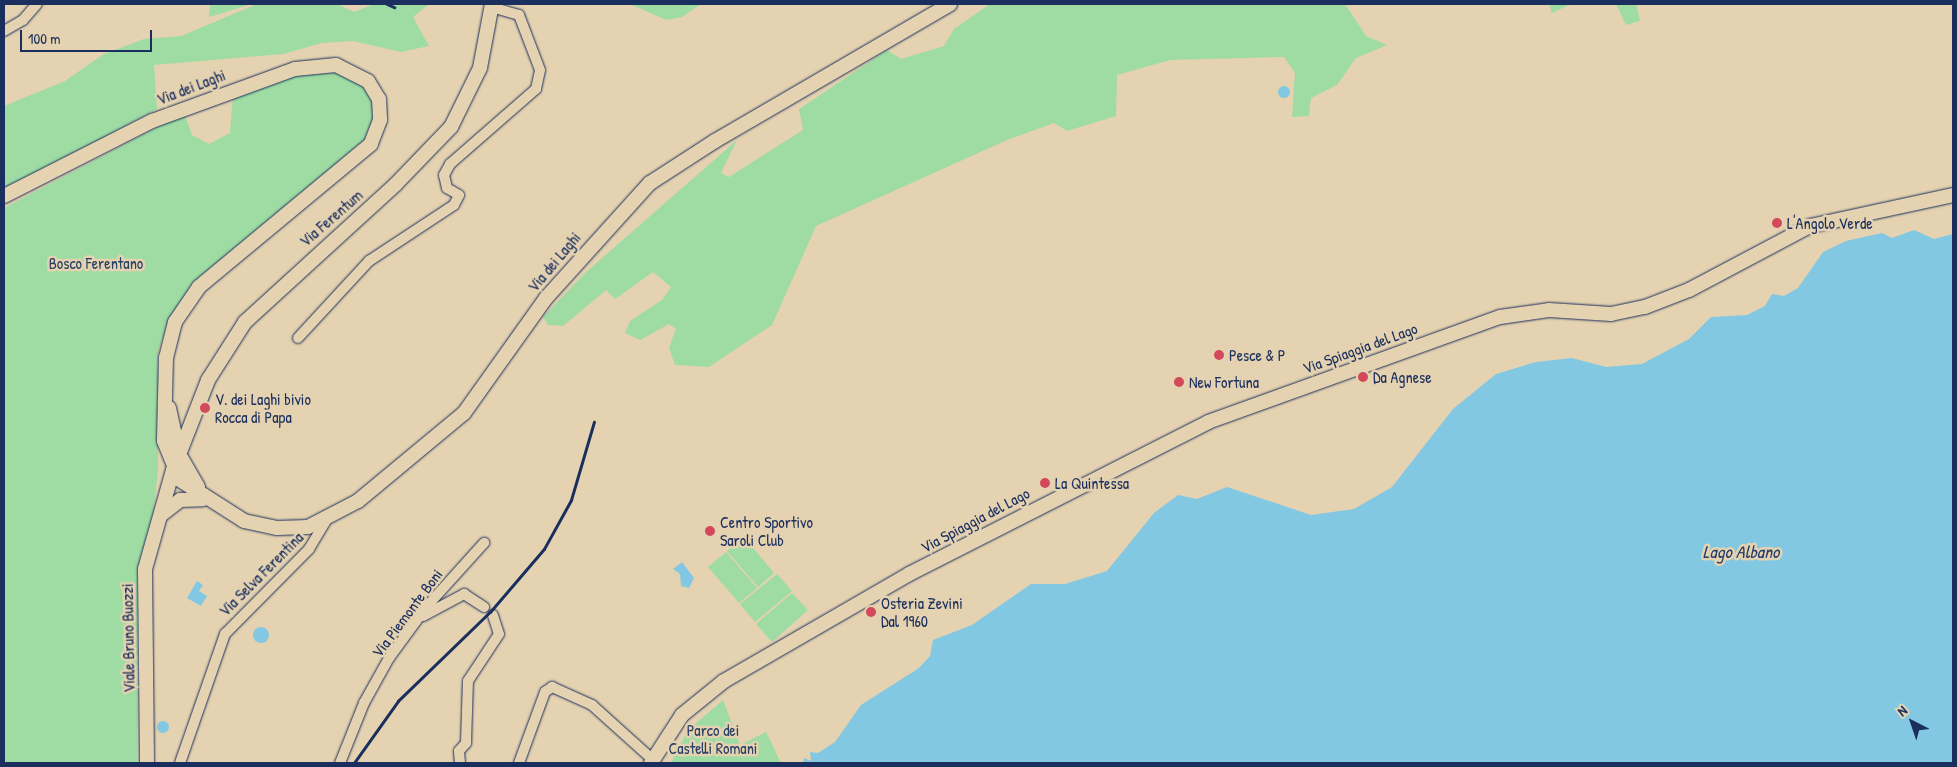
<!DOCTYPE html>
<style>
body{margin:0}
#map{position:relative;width:1957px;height:767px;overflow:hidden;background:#e4d2b0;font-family:"Patrick Hand",sans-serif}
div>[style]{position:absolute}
.green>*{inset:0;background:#9fdca3}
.water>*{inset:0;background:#82c8e3}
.round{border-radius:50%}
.roads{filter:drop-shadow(0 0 1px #1b2f5e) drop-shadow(0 0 1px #1b2f5e)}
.street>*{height:10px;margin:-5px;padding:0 5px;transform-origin:5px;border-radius:5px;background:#e4d2b0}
.secondary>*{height:14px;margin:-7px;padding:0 7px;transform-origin:7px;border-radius:7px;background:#e4d2b0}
.rail>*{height:2.5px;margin:-1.25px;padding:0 1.25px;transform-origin:1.25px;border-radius:1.25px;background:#1b2f5e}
.dots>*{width:14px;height:14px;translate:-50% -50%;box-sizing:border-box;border:2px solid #e4d2b0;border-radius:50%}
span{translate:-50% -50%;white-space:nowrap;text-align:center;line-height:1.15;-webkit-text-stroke:5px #e4d2b0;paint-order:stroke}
.street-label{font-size:16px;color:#1b2f5e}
.poi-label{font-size:16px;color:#1b2f5e}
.left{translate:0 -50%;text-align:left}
.park-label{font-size:16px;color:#284065}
.water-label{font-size:18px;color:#253e6b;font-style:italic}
.frame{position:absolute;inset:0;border:5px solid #1b2f5e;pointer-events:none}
.north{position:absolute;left:1887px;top:697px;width:50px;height:50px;-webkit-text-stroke:4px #e4d2b0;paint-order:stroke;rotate:319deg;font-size:14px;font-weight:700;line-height:20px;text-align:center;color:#1b2f5e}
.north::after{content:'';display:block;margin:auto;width:18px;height:22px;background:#1b2f5e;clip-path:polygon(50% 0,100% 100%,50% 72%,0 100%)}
.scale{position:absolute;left:20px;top:30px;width:132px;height:22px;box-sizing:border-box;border:2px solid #1b2f5e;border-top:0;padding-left:6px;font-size:15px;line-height:18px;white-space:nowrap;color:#1b2f5e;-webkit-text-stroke:4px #e4d2b0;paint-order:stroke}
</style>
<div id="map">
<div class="green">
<div style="clip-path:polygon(210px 4px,252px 4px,209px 17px)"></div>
<div style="clip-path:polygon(257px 4px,337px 4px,354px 12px,374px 4px,429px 4px,413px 17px,429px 46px,401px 52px,353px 41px,322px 43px,283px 54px,154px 65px,157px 109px,4px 191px,4px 106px,65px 81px,104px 54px,144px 39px,181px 36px)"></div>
<div style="clip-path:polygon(630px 4px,701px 4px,682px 17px,666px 20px)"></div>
<div style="clip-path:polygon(990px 4px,1345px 4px,1366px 36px,1387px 45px,1356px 58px,1337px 85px,1311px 98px,1309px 116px,1292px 117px,1295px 73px,1284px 57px,1170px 60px,1117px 75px,1116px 116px,1067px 131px,1054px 123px,1007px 140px,816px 226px,772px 325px,709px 367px,675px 365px,669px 348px,676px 329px,669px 324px,640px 340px,625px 333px,630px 321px,662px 300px,671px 287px,653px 272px,615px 299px,606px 290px,563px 326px,548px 325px,543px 317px,585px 273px,737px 140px,721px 173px,729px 177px,803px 130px,799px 109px,887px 50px,901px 59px,944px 46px,954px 29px)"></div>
<div style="clip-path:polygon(1549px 4px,1571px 4px,1552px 13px)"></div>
<div style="clip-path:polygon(1616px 4px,1636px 4px,1640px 21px,1626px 25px)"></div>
<div style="clip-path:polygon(346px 70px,374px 95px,372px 137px,168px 321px,158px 352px,158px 471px,152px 524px,137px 576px,137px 763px,4px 763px,4px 208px,184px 113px,192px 135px,209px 144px,230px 133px,233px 96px,303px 71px)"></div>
<div style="clip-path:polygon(744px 537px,774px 573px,758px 587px,727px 551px)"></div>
<div style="clip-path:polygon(726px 552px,757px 588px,739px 603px,708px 567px)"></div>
<div style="clip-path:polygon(777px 574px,792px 591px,755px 622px,740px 604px)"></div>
<div style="clip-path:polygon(792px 593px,808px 610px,772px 642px,756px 624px)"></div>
<div style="clip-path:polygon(723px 700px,740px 745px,766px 732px,781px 763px,671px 763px,688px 730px)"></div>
</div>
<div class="water">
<div class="round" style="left:1278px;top:86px;width:12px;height:12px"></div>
<div style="clip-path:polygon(1914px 230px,1934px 239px,1953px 234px,1953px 763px,803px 763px,804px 758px,811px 761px,810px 752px,818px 753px,835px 742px,861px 705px,919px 668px,930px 656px,933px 640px,972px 625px,1031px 584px,1065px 584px,1107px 571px,1154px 513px,1178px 495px,1197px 499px,1227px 487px,1311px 515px,1354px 509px,1392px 487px,1453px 409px,1496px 374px,1536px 362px,1572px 358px,1606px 367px,1642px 364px,1689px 339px,1711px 317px,1747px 315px,1765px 306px,1772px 294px,1784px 296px,1798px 288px,1823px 252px,1846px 241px,1882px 233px,1892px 238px)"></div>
<div style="clip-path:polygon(682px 562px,694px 578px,689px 588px,681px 586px,680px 574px,673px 569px)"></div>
<div style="clip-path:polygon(197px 581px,203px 585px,199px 591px,207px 596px,201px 606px,187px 598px)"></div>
<div class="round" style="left:253px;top:627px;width:16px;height:16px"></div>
<div class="round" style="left:157px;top:721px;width:12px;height:12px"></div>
</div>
<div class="roads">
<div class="street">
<div style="left:4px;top:31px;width:22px;rotate:-30deg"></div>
<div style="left:23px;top:20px;width:21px;rotate:-49deg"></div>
<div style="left:298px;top:338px;width:105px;rotate:-47.3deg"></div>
<div style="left:369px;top:261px;width:102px;rotate:-33.4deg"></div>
<div style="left:454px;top:205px;width:11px;rotate:-63deg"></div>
<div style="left:459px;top:195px;width:14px;rotate:-150deg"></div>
<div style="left:447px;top:188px;width:13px;rotate:-103deg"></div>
<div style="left:444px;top:175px;width:13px;rotate:-61deg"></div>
<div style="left:450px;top:164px;width:114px;rotate:-41.1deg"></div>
<div style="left:536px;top:89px;width:19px;rotate:-78deg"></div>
<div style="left:540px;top:70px;width:59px;rotate:-110.9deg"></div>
<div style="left:519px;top:15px;width:29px;rotate:-164deg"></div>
<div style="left:423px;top:616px;width:47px;rotate:-28.2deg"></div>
<div style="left:464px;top:594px;width:24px;rotate:33deg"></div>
<div style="left:180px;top:763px;width:137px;rotate:-70.8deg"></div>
<div style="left:225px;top:634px;width:120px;rotate:-45.3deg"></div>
<div style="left:309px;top:549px;width:35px;rotate:-59deg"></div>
<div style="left:340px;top:763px;width:65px;rotate:-68.2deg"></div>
<div style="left:364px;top:703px;width:51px;rotate:-60.9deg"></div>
<div style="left:389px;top:658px;width:66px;rotate:-53.7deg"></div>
<div style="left:428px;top:605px;width:84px;rotate:-47.9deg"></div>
<div style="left:460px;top:763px;width:12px;rotate:-95deg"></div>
<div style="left:459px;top:751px;width:11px;rotate:-49deg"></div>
<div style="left:466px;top:743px;width:62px;rotate:-88.2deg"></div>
<div style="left:468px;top:681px;width:56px;rotate:-56.6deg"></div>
<div style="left:499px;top:634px;width:20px;rotate:-108deg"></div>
<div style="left:519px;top:763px;width:76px;rotate:-69.9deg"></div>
<div style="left:545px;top:692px;width:9px;rotate:-36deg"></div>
<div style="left:552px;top:687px;width:44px;rotate:24.2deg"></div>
<div style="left:592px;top:705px;width:82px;rotate:42deg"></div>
</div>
<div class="secondary">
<div style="left:4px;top:196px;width:166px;rotate:-26.9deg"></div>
<div style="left:152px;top:121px;width:152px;rotate:-20deg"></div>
<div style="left:295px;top:69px;width:41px;rotate:-5.6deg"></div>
<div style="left:336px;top:65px;width:36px;rotate:27deg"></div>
<div style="left:368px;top:81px;width:21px;rotate:59deg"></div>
<div style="left:379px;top:99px;width:21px;rotate:87deg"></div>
<div style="left:380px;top:120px;width:26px;rotate:111deg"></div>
<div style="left:371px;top:144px;width:224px;rotate:140.3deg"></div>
<div style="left:199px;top:287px;width:42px;rotate:124.4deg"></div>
<div style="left:175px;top:322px;width:36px;rotate:104deg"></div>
<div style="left:166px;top:357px;width:84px;rotate:91.4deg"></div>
<div style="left:164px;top:441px;width:42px;rotate:67.7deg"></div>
<div style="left:180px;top:480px;width:76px;rotate:32.6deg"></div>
<div style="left:244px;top:521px;width:34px;rotate:12deg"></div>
<div style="left:277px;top:528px;width:31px;rotate:-2deg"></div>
<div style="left:308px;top:527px;width:56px;rotate:-27.5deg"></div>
<div style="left:358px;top:501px;width:138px;rotate:-39.7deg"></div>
<div style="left:464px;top:413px;width:141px;rotate:-54.5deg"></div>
<div style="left:546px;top:298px;width:155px;rotate:-47.9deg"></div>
<div style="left:650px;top:183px;width:77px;rotate:-32.9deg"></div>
<div style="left:715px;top:141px;width:272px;rotate:-30.2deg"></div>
<div style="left:169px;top:408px;width:47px;rotate:77.7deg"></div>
<div style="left:179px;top:454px;width:38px;rotate:60deg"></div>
<div style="left:161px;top:515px;width:24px;rotate:-38deg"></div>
<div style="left:180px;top:500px;width:23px;rotate:-2deg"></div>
<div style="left:147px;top:763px;width:194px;rotate:-90.6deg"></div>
<div style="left:145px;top:569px;width:103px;rotate:-74.2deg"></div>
<div style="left:173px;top:470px;width:97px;rotate:-68.7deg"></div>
<div style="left:208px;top:380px;width:69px;rotate:-57.5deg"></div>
<div style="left:245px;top:322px;width:203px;rotate:-42.4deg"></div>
<div style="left:395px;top:185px;width:81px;rotate:-46deg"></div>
<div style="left:451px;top:127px;width:66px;rotate:-63.8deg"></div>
<div style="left:480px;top:68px;width:65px;rotate:-79.4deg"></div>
<div style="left:651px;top:763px;width:57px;rotate:-57.1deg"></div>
<div style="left:682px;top:715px;width:54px;rotate:-39deg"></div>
<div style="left:724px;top:681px;width:214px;rotate:-30deg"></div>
<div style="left:909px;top:574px;width:335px;rotate:-26.9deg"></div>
<div style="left:1208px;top:422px;width:310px;rotate:-19.8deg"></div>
<div style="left:1500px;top:317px;width:49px;rotate:-8.1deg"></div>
<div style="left:1549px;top:310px;width:62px;rotate:3.7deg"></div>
<div style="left:1611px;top:314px;width:35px;rotate:-12deg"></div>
<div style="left:1645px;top:307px;width:47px;rotate:-21.1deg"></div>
<div style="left:1689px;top:290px;width:137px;rotate:-27.9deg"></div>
<div style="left:1810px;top:226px;width:146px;rotate:-12.2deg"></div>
</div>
</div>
<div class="rail">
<div style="left:387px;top:4px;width:8px;rotate:23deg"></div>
<div style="left:354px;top:763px;width:76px;rotate:-54.6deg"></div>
<div style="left:398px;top:701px;width:128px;rotate:-44.1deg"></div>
<div style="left:490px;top:612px;width:83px;rotate:-49.4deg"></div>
<div style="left:544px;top:549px;width:56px;rotate:-61.1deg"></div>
<div style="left:571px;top:500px;width:81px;rotate:-73.6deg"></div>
</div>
<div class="dots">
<div style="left:1777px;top:223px;background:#d1495b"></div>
<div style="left:1219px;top:355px;background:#d1495b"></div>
<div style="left:1363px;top:377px;background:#d1495b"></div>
<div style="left:1179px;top:382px;background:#d1495b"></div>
<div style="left:205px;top:408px;background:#d1495b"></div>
<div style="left:1045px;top:483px;background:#d1495b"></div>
<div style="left:710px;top:531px;background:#d1495b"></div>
<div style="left:871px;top:612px;background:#d1495b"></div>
</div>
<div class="street-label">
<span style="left:191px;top:87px;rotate:-21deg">Via dei Laghi</span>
<span style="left:331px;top:218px;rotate:-41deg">Via Ferentum</span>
<span style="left:554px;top:262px;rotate:-50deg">Via dei Laghi</span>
<span style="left:1360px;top:348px;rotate:-20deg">Via Spiaggia del Lago</span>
<span style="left:975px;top:520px;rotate:-28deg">Via Spiaggia del Lago</span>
<span style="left:261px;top:574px;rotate:-45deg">Via Selva Ferentina</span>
<span style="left:407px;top:613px;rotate:-53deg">Via Piemonte Boni</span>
<span style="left:128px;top:638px;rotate:-91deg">Viale Bruno Buozzi</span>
</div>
<div class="poi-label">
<span class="left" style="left:1787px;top:223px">L'Angolo Verde</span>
<span class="left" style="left:1229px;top:355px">Pesce &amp; P</span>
<span class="left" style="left:1373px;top:377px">Da Agnese</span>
<span class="left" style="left:1189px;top:382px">New Fortuna</span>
<span class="left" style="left:215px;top:408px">V. dei Laghi bivio<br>Rocca di Papa</span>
<span class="left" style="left:1055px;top:483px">La Quintessa</span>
<span class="left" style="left:720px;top:531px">Centro Sportivo<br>Saroli Club</span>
<span class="left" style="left:881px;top:612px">Osteria Zevini<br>Dal 1960</span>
</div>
<div class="park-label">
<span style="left:96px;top:263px">Bosco Ferentano</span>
<span style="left:713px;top:739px">Parco dei<br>Castelli Romani</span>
</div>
<div class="water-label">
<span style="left:1741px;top:552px">Lago Albano</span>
</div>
<div class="frame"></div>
<div class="north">N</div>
<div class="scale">100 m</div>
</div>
